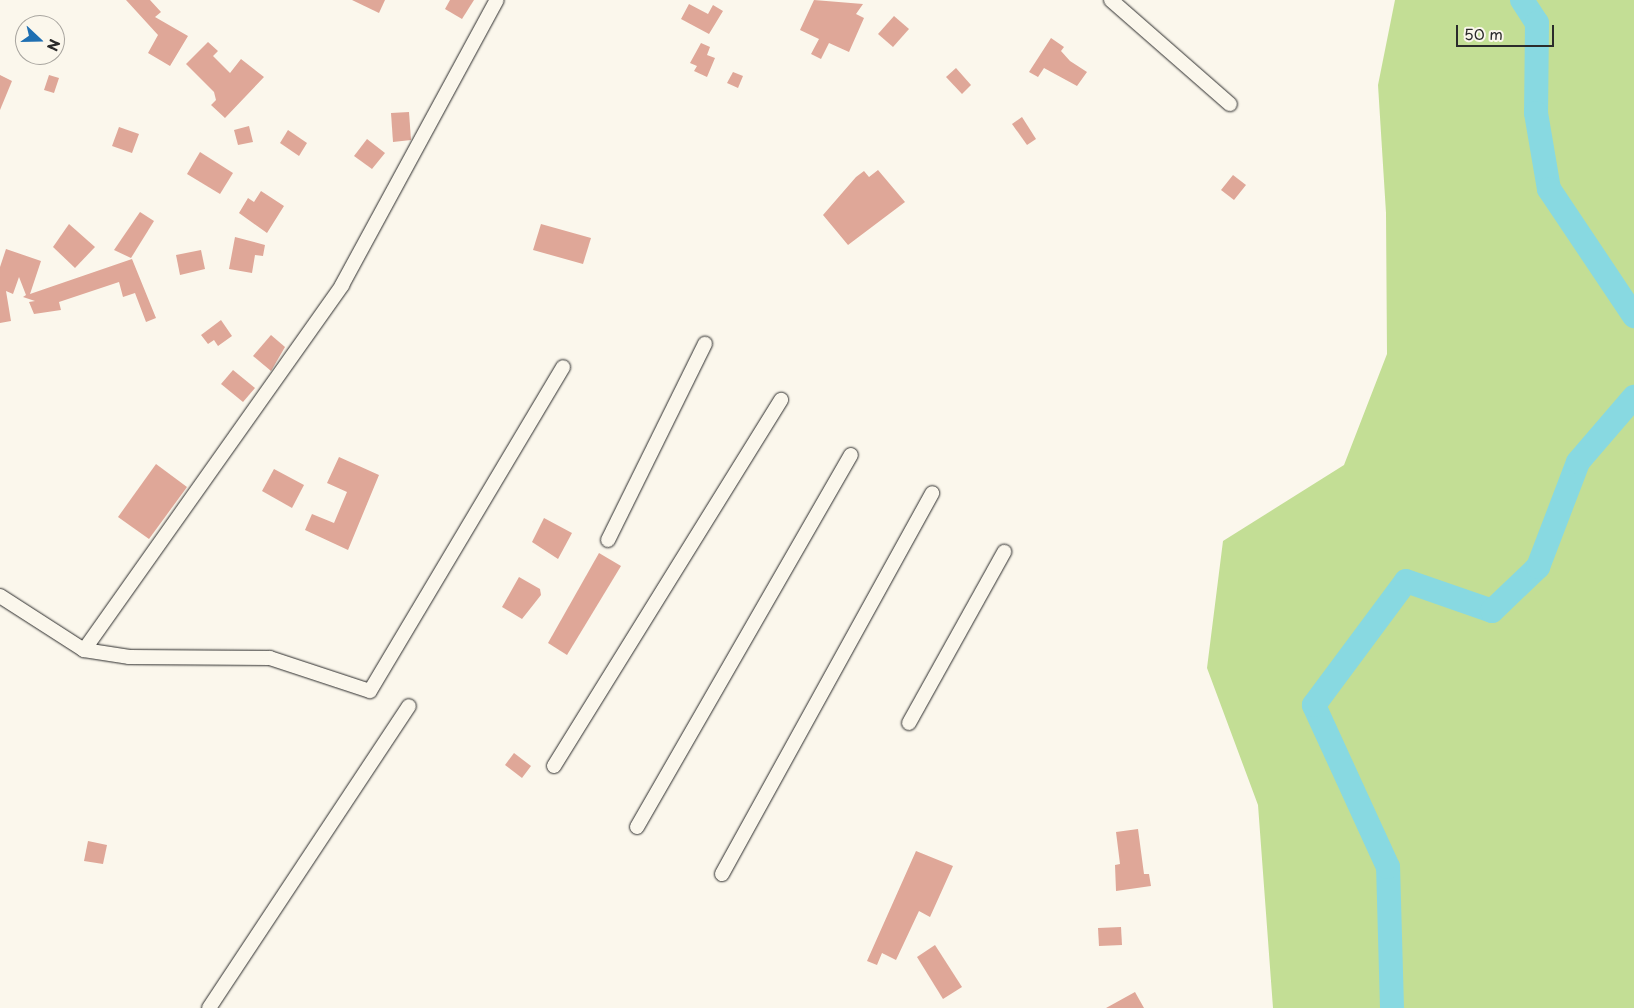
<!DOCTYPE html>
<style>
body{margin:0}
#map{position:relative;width:1634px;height:1008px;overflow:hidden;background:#fbf7ec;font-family:"Playpen Sans",sans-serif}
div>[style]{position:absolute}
.green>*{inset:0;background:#c3de95}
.river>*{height:24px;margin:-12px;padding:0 12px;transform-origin:12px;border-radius:12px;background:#88d9e1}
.building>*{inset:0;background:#dfa798}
.roads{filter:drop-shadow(0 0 1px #2b2b2b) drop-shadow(0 0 1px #2b2b2b)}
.minor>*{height:14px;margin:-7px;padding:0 7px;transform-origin:7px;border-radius:7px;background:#fbf7ec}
span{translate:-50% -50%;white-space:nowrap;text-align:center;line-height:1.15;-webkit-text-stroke:4.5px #fbf7ec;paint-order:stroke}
.north{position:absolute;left:15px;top:15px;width:50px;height:50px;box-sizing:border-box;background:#fbf7ec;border:1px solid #a8a59f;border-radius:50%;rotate:111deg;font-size:14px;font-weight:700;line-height:20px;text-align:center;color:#2b2b2b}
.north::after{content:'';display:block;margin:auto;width:18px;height:22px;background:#1f6fb2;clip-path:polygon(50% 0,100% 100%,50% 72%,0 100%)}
.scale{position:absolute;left:1456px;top:25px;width:98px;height:22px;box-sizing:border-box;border:2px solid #2b2b2b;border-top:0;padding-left:6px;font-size:15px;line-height:18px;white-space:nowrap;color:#2b2b2b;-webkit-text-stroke:4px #fbf7ec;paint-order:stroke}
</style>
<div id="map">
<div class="green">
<div style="clip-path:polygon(1395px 0,1634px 0,1634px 1008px,1273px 1008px,1258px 805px,1207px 668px,1223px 541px,1344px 465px,1387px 354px,1386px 213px,1378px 85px)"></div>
</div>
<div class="river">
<div style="left:1522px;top:0;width:27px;rotate:57deg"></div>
<div style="left:1537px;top:23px;width:90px;rotate:90.6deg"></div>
<div style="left:1536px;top:113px;width:77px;rotate:80.3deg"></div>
<div style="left:1549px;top:189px;width:153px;rotate:56.2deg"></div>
<div style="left:1392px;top:1008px;width:141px;rotate:-91.6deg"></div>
<div style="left:1388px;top:867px;width:178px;rotate:-114.6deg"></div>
<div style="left:1314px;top:705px;width:154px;rotate:-53.4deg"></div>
<div style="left:1406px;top:581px;width:91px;rotate:19.2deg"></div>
<div style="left:1492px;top:611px;width:64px;rotate:-43.7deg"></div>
<div style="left:1538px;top:567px;width:112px;rotate:-69.1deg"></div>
<div style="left:1578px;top:462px;width:86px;rotate:-49.3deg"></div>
</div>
<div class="building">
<div style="clip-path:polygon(126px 0,150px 0,161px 12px,155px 17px,188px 36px,170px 66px,148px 53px,158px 35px)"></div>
<div style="clip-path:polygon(352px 0,385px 0,379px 13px)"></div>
<div style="clip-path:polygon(450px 0,474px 0,462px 19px,445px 9px)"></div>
<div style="clip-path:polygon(814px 0,863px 4px,856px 14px,864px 18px,849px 52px,829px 43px,821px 59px,811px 54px,819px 39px,800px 30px)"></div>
<div style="clip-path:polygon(689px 4px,708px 14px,713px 5px,723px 11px,709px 34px,681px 19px)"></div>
<div style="clip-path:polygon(894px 16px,909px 29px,893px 47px,878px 34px)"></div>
<div style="clip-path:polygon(1051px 38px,1064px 47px,1061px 51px,1070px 61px,1087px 72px,1077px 86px,1044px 68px,1038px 77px,1029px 72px)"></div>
<div style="clip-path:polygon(208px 42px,218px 51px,213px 56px,230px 73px,241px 59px,264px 77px,225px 118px,211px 105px,216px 100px,214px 92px,186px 64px)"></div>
<div style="clip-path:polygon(701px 43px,710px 47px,707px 55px,715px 58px,707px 77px,694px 71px,697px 66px,690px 63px)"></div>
<div style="clip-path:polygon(956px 68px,971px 85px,962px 94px,946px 77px)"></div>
<div style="clip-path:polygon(733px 72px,743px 76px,738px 88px,727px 83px)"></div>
<div style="clip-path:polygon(0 75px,12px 81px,0 110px)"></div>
<div style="clip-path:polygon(49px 75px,59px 78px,54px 93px,44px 90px)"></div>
<div style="clip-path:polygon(409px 112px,411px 140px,393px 142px,391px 113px)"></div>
<div style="clip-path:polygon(1022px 117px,1036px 139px,1027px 145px,1012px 124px)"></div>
<div style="clip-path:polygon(249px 126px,253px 142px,238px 145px,234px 130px)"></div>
<div style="clip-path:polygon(119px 127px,139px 134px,132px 153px,112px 146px)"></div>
<div style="clip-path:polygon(288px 130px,307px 143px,299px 156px,280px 143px)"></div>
<div style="clip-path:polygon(367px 139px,385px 153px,372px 169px,354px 156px)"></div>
<div style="clip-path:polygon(200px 152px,233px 173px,220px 194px,187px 174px)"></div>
<div style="clip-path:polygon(878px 170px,905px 202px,848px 245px,823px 215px,856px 177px,864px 171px,869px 177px)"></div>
<div style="clip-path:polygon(1233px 175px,1246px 185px,1234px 200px,1221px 190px)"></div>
<div style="clip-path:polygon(261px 191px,284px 206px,267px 233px,239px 213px,248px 198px,254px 202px)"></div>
<div style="clip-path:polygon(140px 212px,154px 221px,131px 258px,114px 250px)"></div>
<div style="clip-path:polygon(69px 224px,95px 247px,75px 268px,53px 247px)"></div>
<div style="clip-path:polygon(541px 224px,591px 238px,583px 264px,533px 250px)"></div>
<div style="clip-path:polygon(235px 237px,265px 245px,263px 256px,255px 255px,252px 273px,229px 269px)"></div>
<div style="clip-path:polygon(6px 249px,41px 261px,30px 294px,132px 259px,156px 318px,146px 322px,135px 293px,123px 297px,119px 282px,59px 302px,61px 310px,34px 314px,29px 302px,35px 301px,23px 297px,26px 295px,19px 277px,13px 294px,6px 291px,11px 321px,0 323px,0 267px)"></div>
<div style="clip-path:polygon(201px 250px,205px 269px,180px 275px,176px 255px)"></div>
<div style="clip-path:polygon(221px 320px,232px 336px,218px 346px,214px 340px,208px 344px,201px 335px)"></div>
<div style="clip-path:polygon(271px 335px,285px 347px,271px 371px,253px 356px)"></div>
<div style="clip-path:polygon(233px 370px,255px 388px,243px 402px,221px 384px)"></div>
<div style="clip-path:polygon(339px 457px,379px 475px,348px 550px,305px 530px,312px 514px,334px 523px,347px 492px,327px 483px)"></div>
<div style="clip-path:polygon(156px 464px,187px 487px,149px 539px,118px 517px)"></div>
<div style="clip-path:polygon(274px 469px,304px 485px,292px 508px,262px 491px)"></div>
<div style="clip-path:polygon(544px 518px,572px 533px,558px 559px,532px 542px)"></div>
<div style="clip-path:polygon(599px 553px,621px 566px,567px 655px,548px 643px)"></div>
<div style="clip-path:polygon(519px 577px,540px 589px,541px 595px,522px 619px,502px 607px)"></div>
<div style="clip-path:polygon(514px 753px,531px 766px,522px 778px,505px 765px)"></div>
<div style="clip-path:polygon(1138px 829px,1144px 874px,1149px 874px,1151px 886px,1116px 891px,1115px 865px,1120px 864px,1116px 832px)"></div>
<div style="clip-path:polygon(88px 841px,107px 845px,103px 864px,84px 861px)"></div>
<div style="clip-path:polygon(916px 851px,953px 866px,930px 917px,919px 911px,896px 960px,882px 953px,877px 965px,867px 961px)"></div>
<div style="clip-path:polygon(1121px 927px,1122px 945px,1099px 946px,1098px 928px)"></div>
<div style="clip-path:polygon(935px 945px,962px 987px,943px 999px,917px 957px)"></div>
<div style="clip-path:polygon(1135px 992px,1144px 1008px,1106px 1008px)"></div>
</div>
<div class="roads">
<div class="minor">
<div style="left:1111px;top:0;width:158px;rotate:41.2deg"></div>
<div style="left:608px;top:540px;width:219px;rotate:-63.7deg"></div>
<div style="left:0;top:596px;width:100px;rotate:32.7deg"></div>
<div style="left:84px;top:650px;width:46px;rotate:8.8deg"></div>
<div style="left:129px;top:657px;width:141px;rotate:0.4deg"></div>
<div style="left:270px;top:658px;width:105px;rotate:18.3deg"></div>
<div style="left:370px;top:691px;width:377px;rotate:-59.2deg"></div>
<div style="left:84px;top:650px;width:447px;rotate:-54.7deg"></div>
<div style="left:342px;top:285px;width:324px;rotate:-61.5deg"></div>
<div style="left:909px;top:723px;width:196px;rotate:-60.9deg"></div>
<div style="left:554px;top:766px;width:431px;rotate:-58.2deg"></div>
<div style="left:637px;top:827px;width:429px;rotate:-60.1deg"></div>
<div style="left:722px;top:874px;width:435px;rotate:-61.1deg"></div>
<div style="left:209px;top:1008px;width:362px;rotate:-56.5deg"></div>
</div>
</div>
<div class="north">N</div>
<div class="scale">50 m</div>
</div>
